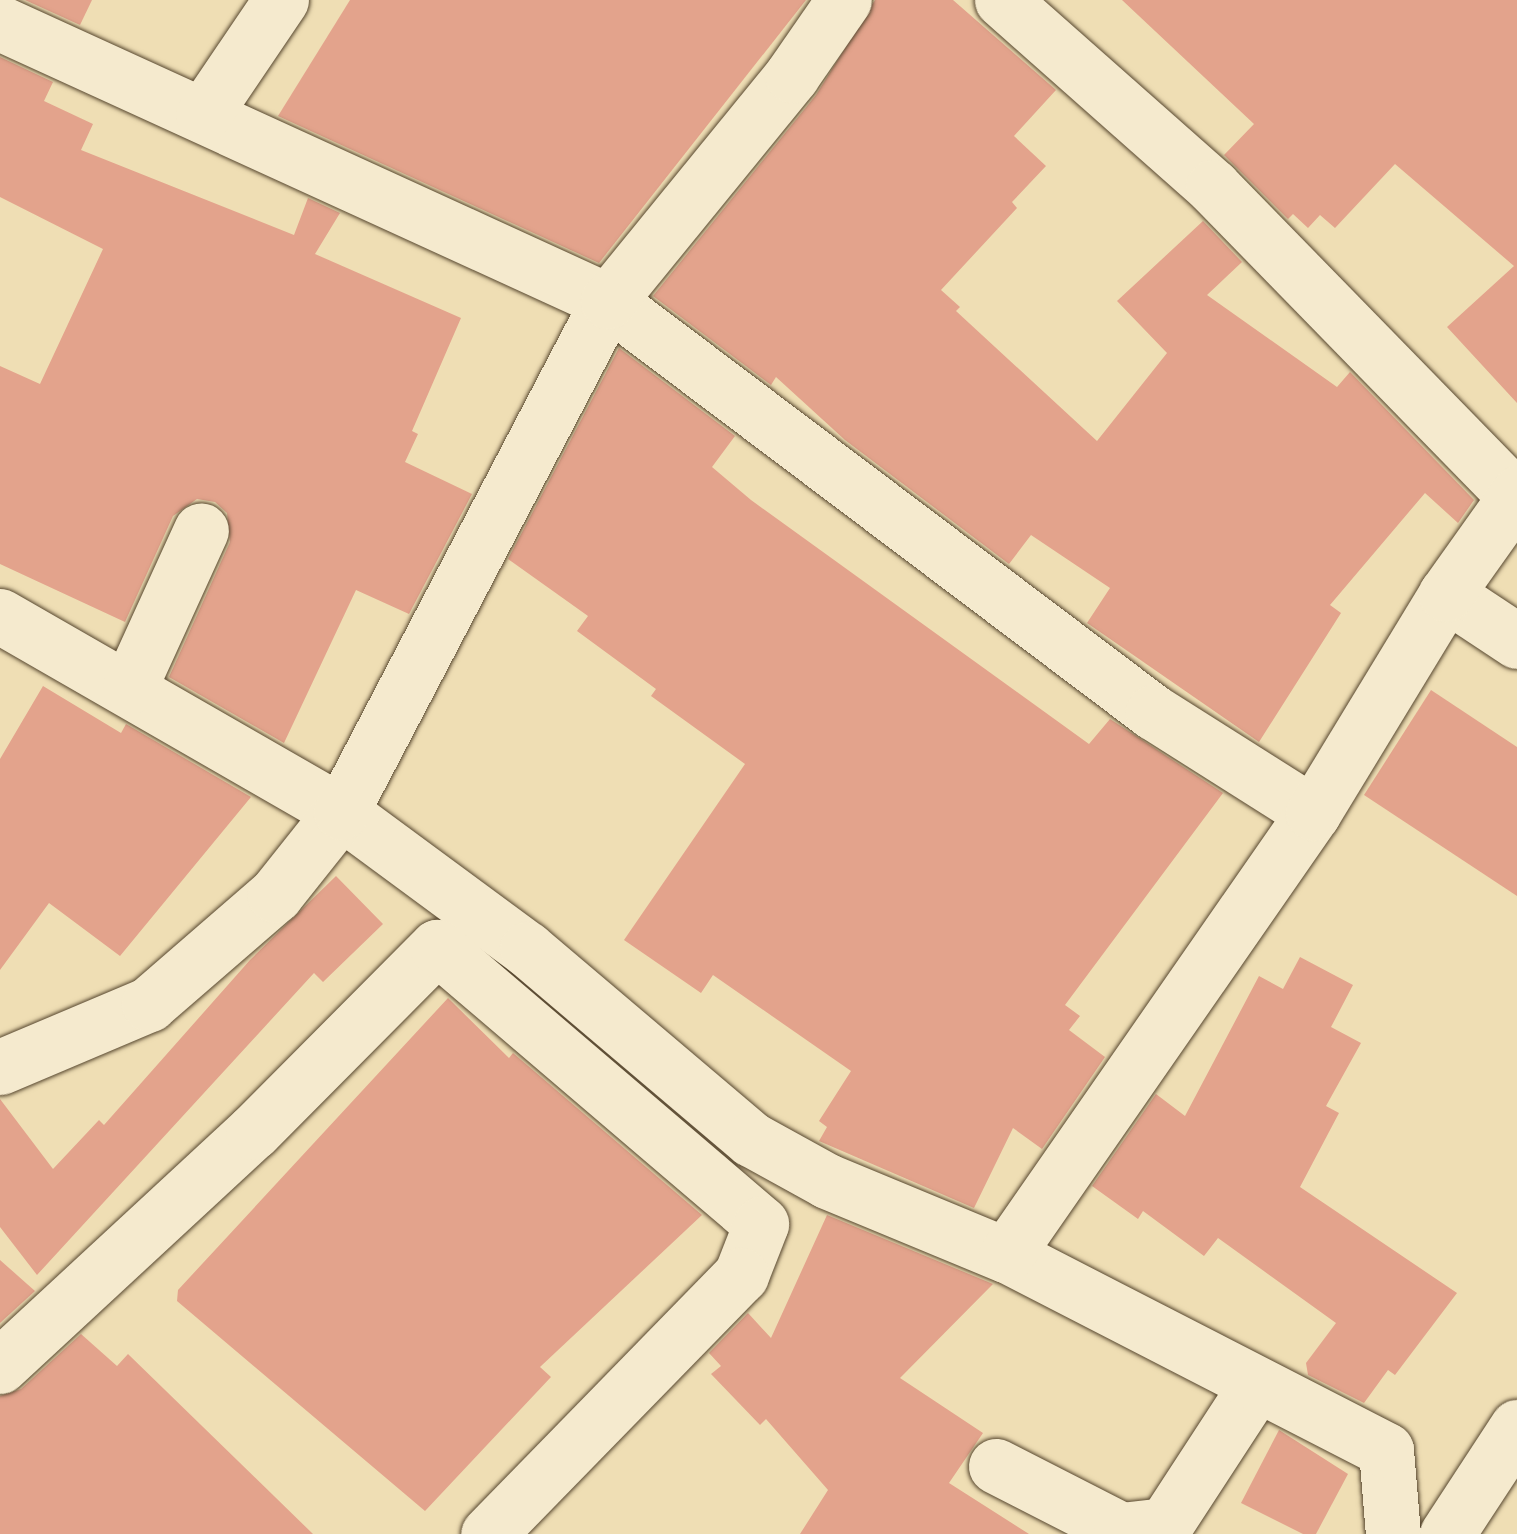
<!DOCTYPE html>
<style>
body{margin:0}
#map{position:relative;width:1517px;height:1534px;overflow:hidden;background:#efdeb4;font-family:"IM FELL Great Primer",serif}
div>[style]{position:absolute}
.building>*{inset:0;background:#e3a38c}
.roads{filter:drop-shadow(0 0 2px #56462e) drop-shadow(0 0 2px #56462e)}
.minor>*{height:55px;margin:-27.5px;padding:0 27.5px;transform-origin:27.5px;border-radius:27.5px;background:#f5eace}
span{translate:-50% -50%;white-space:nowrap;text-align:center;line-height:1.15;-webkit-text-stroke:9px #f5eace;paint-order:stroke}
</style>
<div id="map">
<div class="building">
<div style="clip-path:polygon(25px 0,92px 0,80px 25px)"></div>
<div style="clip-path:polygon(350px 0,806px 0,599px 263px,278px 116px)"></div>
<div style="clip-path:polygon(875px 0,953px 0,1056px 90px,1014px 136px,1046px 166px,1012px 202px,1017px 208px,941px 290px,960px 307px,956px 311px,1097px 441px,1167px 353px,1117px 301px,1203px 221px,1242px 262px,1207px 295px,1337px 387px,1350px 372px,1474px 500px,1458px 523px,1425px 493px,1330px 605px,1341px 613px,1259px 742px,1087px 623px,1110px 588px,1031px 535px,1009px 564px,845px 440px,776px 377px,771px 385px,653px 296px,816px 95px)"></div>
<div style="clip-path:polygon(1122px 0,1517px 0,1517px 403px,1447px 327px,1514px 266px,1395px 164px,1335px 228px,1320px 215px,1308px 228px,1293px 214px,1288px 219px,1224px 155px,1254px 124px)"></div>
<div style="clip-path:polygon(0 57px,53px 82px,44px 101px,93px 124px,81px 150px,294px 235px,308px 198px,340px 213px,315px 254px,461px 318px,412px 431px,418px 434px,405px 462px,472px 494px,409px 614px,356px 590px,284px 743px,169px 677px,230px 542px,227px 513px,215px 502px,197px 499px,173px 516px,125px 622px,0 564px,0 366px,40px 384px,103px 249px,0 197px)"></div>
<div style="clip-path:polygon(619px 348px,735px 436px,712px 467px,751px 500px,1089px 744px,1110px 719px,1223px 793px,1065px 1005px,1080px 1016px,1069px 1030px,1105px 1057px,1042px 1149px,1013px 1128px,974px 1208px,819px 1141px,827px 1127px,819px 1121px,851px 1071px,713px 975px,701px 993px,624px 940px,745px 764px,651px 696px,656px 689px,577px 631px,588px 616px,508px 559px)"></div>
<div style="clip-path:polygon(43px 686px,121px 733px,126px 724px,251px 797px,120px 956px,49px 903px,0 970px,0 759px)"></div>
<div style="clip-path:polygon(1431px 690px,1517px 747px,1517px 896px,1364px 795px)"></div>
<div style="clip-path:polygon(336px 876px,383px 924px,323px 982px,314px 973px,37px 1275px,0 1227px,0 1099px,53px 1169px,99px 1120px,104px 1125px,250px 960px)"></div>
<div style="clip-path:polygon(1300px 957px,1353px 985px,1331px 1027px,1361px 1043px,1326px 1106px,1339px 1113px,1300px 1187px,1457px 1293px,1395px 1375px,1388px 1370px,1364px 1403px,1308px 1375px,1306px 1363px,1336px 1323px,1218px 1238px,1204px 1256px,1143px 1211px,1138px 1219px,1092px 1186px,1156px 1094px,1185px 1116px,1259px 976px,1283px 989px)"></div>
<div style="clip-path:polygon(448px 998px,509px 1058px,513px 1053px,702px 1215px,540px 1367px,551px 1377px,425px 1511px,177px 1301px,178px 1290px)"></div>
<div style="clip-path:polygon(827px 1215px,993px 1284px,900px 1378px,983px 1433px,949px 1483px,1029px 1534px,800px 1534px,828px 1490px,766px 1419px,760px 1425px,711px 1374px,721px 1366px,709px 1353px,748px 1313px,771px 1338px)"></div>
<div style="clip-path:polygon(0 1260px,35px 1291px,0 1323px)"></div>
<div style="clip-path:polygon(81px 1334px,117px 1366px,128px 1354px,313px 1534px,0 1534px,0 1396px,21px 1389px)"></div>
<div style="clip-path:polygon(1279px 1430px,1348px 1474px,1316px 1534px,1303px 1534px,1241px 1503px)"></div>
</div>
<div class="roads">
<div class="minor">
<div style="left:1002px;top:0;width:282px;rotate:41.5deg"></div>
<div style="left:1213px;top:187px;width:433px;rotate:45.7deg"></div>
<div style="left:0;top:23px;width:669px;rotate:24.57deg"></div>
<div style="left:608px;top:301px;width:683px;rotate:37.02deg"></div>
<div style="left:1153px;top:712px;width:189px;rotate:32.3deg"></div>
<div style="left:203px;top:115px;width:139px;rotate:-55.9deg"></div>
<div style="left:1446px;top:594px;width:85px;rotate:33.5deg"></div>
<div style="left:0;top:616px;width:393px;rotate:29.9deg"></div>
<div style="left:341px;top:812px;width:231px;rotate:36.4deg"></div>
<div style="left:527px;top:949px;width:294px;rotate:40.3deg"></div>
<div style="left:751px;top:1139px;width:87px;rotate:28.9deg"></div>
<div style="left:827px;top:1181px;width:194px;rotate:22.5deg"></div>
<div style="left:130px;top:686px;width:171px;rotate:-65.5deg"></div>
<div style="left:0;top:1067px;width:162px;rotate:-22.9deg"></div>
<div style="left:149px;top:1004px;width:167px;rotate:-40.9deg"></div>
<div style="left:275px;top:895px;width:106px;rotate:-51.5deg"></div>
<div style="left:341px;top:812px;width:577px;rotate:-62.41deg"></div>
<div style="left:608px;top:301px;width:291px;rotate:-50.8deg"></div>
<div style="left:792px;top:75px;width:91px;rotate:-55.3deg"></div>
<div style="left:0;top:1366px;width:345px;rotate:-42.8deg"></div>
<div style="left:253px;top:1132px;width:261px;rotate:-45.2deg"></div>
<div style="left:437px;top:947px;width:426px;rotate:40.5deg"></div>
<div style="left:761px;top:1224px;width:55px;rotate:111.4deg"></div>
<div style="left:741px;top:1275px;width:362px;rotate:134.3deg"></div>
<div style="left:996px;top:1466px;width:140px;rotate:27.1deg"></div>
<div style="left:1121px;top:1530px;width:44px;rotate:-6.5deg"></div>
<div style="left:1165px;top:1525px;width:168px;rotate:-56.9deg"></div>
<div style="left:1393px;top:1534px;width:84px;rotate:-94.8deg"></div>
<div style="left:1386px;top:1450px;width:427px;rotate:-152.8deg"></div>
<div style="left:1006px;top:1255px;width:538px;rotate:-55.22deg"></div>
<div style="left:1313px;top:813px;width:256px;rotate:-58.7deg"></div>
<div style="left:1446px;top:594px;width:123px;rotate:-54.6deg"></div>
<div style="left:1447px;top:1534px;width:128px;rotate:-56.8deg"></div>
</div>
</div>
</div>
